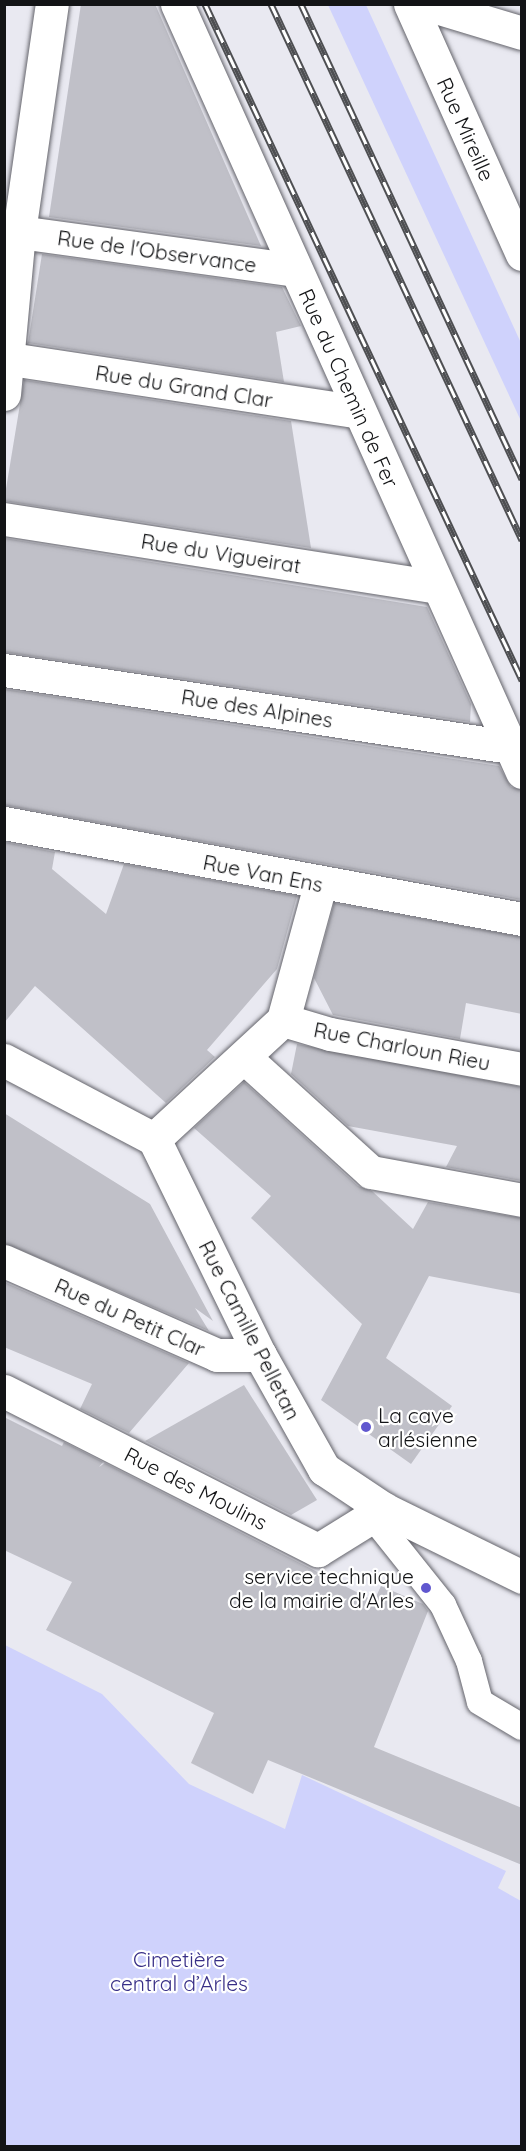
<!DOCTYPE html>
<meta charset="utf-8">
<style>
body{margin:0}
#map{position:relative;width:526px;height:2151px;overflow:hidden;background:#e9e9f1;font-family:Quicksand,sans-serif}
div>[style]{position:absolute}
.green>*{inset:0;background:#cfd2fc}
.building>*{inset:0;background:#c0c0c8}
.roads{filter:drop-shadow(0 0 2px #64646b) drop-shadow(0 0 2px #64646b)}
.lane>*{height:26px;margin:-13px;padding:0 13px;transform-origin:13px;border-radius:13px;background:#fff}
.street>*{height:33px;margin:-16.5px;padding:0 16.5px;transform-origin:16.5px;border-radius:16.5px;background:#fff}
.rail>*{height:7px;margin-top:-3.5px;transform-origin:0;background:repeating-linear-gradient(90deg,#fff 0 14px,#4e4f52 0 28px);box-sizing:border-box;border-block:2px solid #4e4f52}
.dots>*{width:16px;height:16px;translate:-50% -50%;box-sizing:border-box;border:3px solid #fff;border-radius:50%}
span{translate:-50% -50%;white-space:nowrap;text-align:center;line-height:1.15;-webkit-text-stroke:4.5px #fff;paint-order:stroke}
.street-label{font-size:21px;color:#131416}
.poi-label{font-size:21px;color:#131416}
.left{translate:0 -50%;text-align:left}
.right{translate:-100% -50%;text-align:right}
.park-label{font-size:21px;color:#382f87}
.frame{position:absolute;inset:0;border:6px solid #131416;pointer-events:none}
</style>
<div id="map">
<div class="green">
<div style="clip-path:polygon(328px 5px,366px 5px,521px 343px,521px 421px)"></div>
<div style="clip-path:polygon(5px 1645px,102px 1694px,189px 1784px,285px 1829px,302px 1775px,506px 1871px,498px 1888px,521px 1901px,521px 2146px,5px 2146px)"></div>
</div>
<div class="building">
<div style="clip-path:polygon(81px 4px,155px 4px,261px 246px,49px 217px)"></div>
<div style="clip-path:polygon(42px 254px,282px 287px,301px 326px,276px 332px,284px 382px,28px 343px)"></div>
<div style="clip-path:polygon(24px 380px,291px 421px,311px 548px,4px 501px)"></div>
<div style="clip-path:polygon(4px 538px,427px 607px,471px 704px,470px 722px,4px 652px)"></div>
<div style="clip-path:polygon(4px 689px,499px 766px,511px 787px,522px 790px,522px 900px,4px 805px)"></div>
<div style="clip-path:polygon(4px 842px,55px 852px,52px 869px,106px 914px,124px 864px,297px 896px,277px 969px,207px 1050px,215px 1057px,166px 1103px,35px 986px,4px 1023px)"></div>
<div style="clip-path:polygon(334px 903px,522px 937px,522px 1014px,466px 1003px,460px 1039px,333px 1015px,314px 978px)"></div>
<div style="clip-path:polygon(297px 1044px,522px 1087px,522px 1181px,446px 1167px,457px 1146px,348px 1126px,291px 1074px)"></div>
<div style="clip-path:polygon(244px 1082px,358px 1186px,372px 1191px,413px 1229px,428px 1202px,522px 1218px,522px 1294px,429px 1276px,386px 1358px,452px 1406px,411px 1464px,321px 1400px,362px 1324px,251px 1218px,271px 1196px,194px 1128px)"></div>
<div style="clip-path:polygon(4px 1113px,150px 1204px,213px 1321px,195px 1308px,209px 1331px,4px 1243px)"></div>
<div style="clip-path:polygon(4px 1282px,189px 1363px,129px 1433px,80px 1409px,92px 1384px,4px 1347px)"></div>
<div style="clip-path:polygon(244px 1385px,317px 1500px,291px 1515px,145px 1441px)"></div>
<div style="clip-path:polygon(4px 1417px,62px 1446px,64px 1442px,103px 1462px,99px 1467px,105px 1463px,374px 1601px,381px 1586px,423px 1604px,428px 1611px,374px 1747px,522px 1808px,522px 1865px,268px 1760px,253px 1794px,191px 1763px,214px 1713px,46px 1630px,72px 1582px,4px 1550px)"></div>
</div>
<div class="roads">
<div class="lane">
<div style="left:372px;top:1516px;width:114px;rotate:51.4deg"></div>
<div style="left:443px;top:1605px;width:62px;rotate:65.1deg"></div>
<div style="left:469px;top:1661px;width:42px;rotate:75deg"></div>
<div style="left:480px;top:1702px;width:49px;rotate:30.8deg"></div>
</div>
<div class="street">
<div style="left:177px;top:4px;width:842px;rotate:65.81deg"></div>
<div style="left:410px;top:4px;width:274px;rotate:65.9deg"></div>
<div style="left:426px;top:4px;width:100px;rotate:16.8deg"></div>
<div style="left:19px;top:232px;width:279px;rotate:7.8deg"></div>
<div style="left:10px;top:359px;width:353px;rotate:8.6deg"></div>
<div style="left:4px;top:394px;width:163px;rotate:-84.7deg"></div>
<div style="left:19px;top:232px;width:230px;rotate:-81.8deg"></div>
<div style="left:4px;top:519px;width:439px;rotate:8.9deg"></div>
<div style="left:4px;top:670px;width:512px;rotate:8.65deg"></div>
<div style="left:4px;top:823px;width:527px;rotate:10.5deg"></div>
<div style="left:283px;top:1020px;width:49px;rotate:16.6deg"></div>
<div style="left:330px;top:1034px;width:195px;rotate:10.3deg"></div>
<div style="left:244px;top:1057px;width:171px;rotate:42.2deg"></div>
<div style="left:371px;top:1172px;width:154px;rotate:10.5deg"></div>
<div style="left:4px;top:1060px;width:170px;rotate:27.8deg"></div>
<div style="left:154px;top:1139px;width:241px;rotate:63.9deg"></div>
<div style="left:260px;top:1355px;width:131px;rotate:60.7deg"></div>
<div style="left:324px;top:1469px;width:72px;rotate:33.7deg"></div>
<div style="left:384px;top:1509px;width:154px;rotate:26.2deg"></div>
<div style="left:154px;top:1139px;width:176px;rotate:-42.7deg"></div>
<div style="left:283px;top:1020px;width:140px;rotate:-74.7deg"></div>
<div style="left:4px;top:1261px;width:233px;rotate:23.8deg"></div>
<div style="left:217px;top:1355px;width:43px"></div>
<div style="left:4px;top:1391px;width:352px;rotate:26.9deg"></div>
<div style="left:318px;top:1550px;width:78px;rotate:-31.8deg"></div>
</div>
</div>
<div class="rail">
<div style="left:205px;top:4px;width:747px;rotate:64.88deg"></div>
<div style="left:271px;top:4px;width:592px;rotate:64.91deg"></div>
<div style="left:301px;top:4px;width:524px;rotate:65.05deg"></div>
</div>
<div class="dots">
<div style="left:366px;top:1427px;background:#6057cf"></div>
<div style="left:426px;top:1588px;background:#6057cf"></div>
</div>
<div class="street-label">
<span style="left:466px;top:129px;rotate:66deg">Rue Mireille</span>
<span style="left:157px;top:251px;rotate:8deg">Rue de l'Observance</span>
<span style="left:184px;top:386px;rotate:9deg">Rue du Grand Clar</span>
<span style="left:349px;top:388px;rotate:66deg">Rue du Chemin de Fer</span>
<span style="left:221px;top:553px;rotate:9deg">Rue du Vigueirat</span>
<span style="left:257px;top:708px;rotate:9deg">Rue des Alpines</span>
<span style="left:263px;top:873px;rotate:11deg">Rue Van Ens</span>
<span style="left:402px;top:1046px;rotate:11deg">Rue Charloun Rieu</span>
<span style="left:130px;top:1317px;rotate:24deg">Rue du Petit Clar</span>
<span style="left:250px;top:1330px;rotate:63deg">Rue Camille Pelletan</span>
<span style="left:196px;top:1488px;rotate:27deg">Rue des Moulins</span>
</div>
<div class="poi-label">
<span class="left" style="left:378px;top:1427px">La cave<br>arlésienne</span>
<span class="right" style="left:414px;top:1588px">service technique<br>de la mairie d'Arles</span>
</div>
<div class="park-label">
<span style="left:179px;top:1971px">Cimetière<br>central d’Arles</span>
</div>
<div class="frame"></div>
</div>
